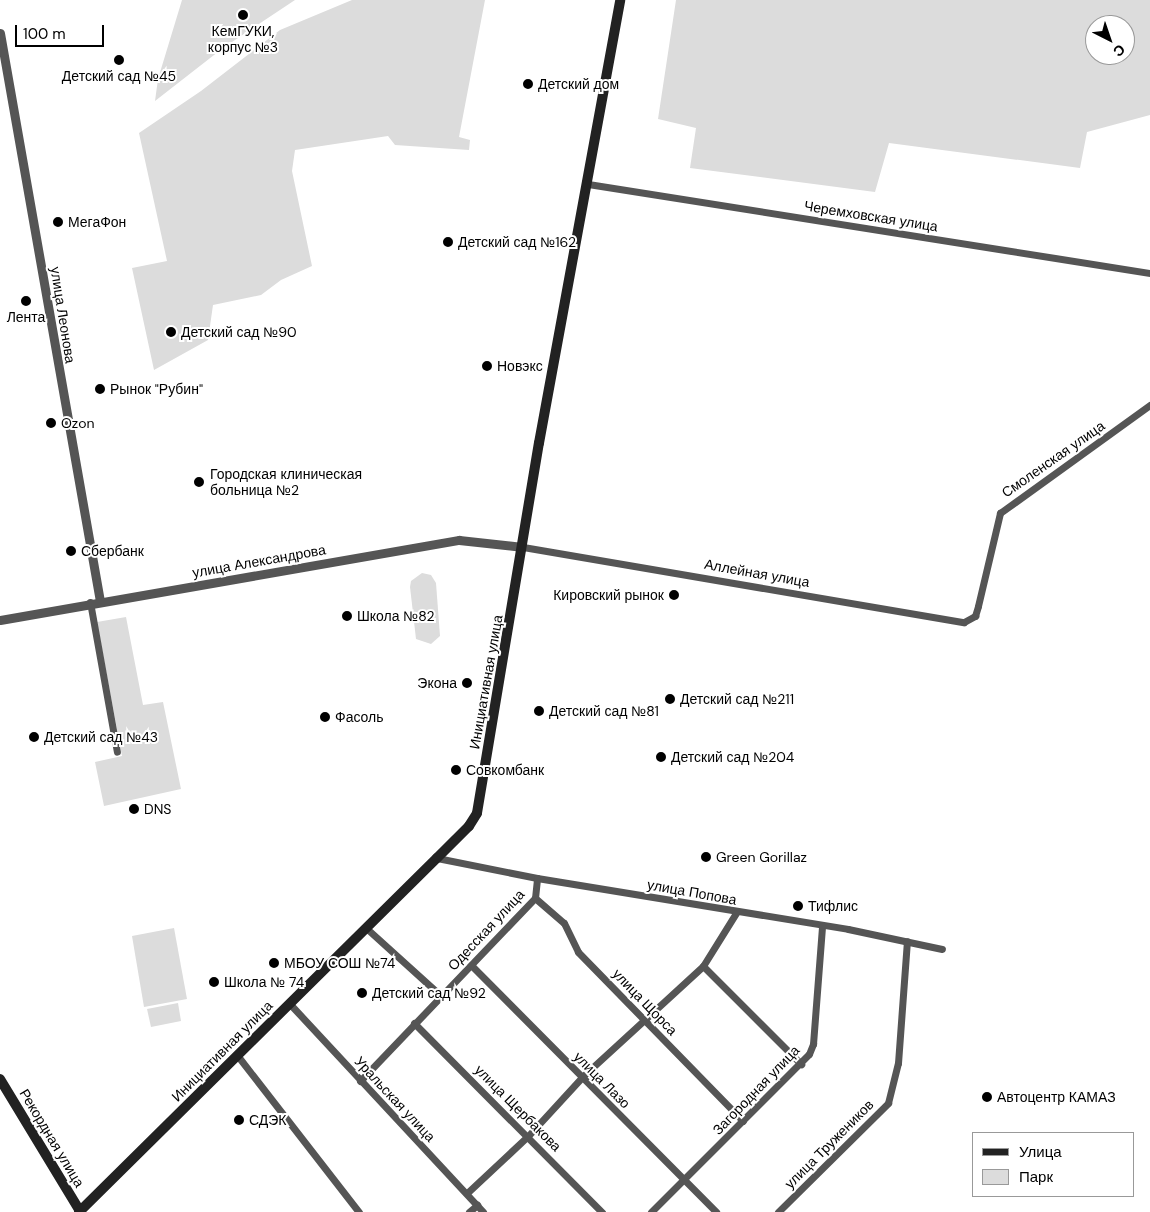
<!DOCTYPE html>
<meta charset="utf-8">
<style>
body{margin:0}
#map{position:relative;width:1150px;height:1212px;overflow:hidden;background:#fff;font-family:"DM Sans",sans-serif}
div>[style]{position:absolute}
.green>*{inset:0;background:#dcdcdc}
.minor>*{height:7px;margin:-3.5px;padding:0 3.5px;transform-origin:3.5px;border-radius:3.5px;background:#555}
.tertiary>*{height:9px;margin:-4.5px;padding:0 4.5px;transform-origin:4.5px;border-radius:4.5px;background:#555}
.secondary>*{height:10px;margin:-5px;padding:0 5px;transform-origin:5px;border-radius:5px;background:#222}
.dots>*{width:14px;height:14px;translate:-50% -50%;box-sizing:border-box;border:2px solid #fff;border-radius:50%}
span{translate:-50% -50%;white-space:nowrap;text-align:center;line-height:1.15;-webkit-text-stroke:4px #fff;paint-order:stroke}
.poi-label{font-size:14px;color:#000}
.left{translate:0 -50%;text-align:left}
.right{translate:-100% -50%;text-align:right}
.street-label{font-size:14px;color:#000}
.legend{position:absolute;left:972px;top:1132px;width:162px;height:65px;box-sizing:border-box;background:#fff;border:1px solid #999;margin:0;padding:6px 9px;list-style:none;font-size:15px;color:#000}
.legend li{display:flex;align-items:center;gap:10px;height:25px}
.legend b{width:25px;border:1px solid #999}
.north{position:absolute;left:1085px;top:15px;width:50px;height:50px;box-sizing:border-box;background:#fff;border:1px solid #999;border-radius:50%;rotate:139deg;font-size:14px;font-weight:700;line-height:20px;text-align:center;color:#000}
.north::after{content:'';display:block;margin:auto;width:18px;height:22px;background:#000;clip-path:polygon(50% 0,100% 100%,50% 72%,0 100%)}
.scale{position:absolute;left:15px;top:25px;width:89px;height:22px;box-sizing:border-box;border:2px solid #000;border-top:0;padding-left:6px;font-size:15px;line-height:18px;white-space:nowrap;color:#000;-webkit-text-stroke:4px #fff;paint-order:stroke}
</style>
<div id="map">
<div class="green">
<div style="clip-path:polygon(182px 0,295px 0,223px 48px,155px 101px,158px 79px)"></div>
<div style="clip-path:polygon(352px 0,485px 0,459px 137px,470px 140px,469px 150px,395px 145px,388px 136px,295px 150px,292px 171px,312px 266px,281px 280px,261px 295px,213px 305px,208px 340px,154px 370px,132px 268px,167px 261px,139px 133px,201px 91px,280px 30px)"></div>
<div style="clip-path:polygon(evenodd,676px 0,1150px 0,1150px 115px,1087px 132px,1080px 168px,889px 143px,875px 192px,690px 168px,696px 128px,658px 119px,676px 0,1095px 25px,1125px 25px,1125px 55px,1095px 55px,1095px 25px)"></div>
<div style="clip-path:polygon(422px 573px,431px 575px,436px 583px,440px 636px,431px 644px,416px 639px,410px 587px,411px 581px)"></div>
<div style="clip-path:polygon(126px 617px,143px 705px,163px 702px,181px 789px,104px 806px,95px 762px,122px 756px,97px 622px)"></div>
<div style="clip-path:polygon(174px 928px,187px 999px,144px 1007px,132px 936px)"></div>
<div style="clip-path:polygon(178px 1003px,181px 1021px,151px 1027px,147px 1009px)"></div>
</div>
<div class="minor">
<div style="left:588px;top:184px;width:569px;rotate:9deg"></div>
<div style="left:523px;top:547px;width:447px;rotate:9.7deg"></div>
<div style="left:964px;top:622px;width:13px;rotate:-29deg"></div>
<div style="left:975px;top:616px;width:10px;rotate:-73deg"></div>
<div style="left:978px;top:606px;width:96px;rotate:-76.7deg"></div>
<div style="left:1000px;top:513px;width:185px;rotate:-35.8deg"></div>
<div style="left:90px;top:602px;width:152px;rotate:79.8deg"></div>
<div style="left:437px;top:858px;width:102px;rotate:11.3deg"></div>
<div style="left:537px;top:878px;width:315px;rotate:9.3deg"></div>
<div style="left:848px;top:929px;width:96px;rotate:12deg"></div>
<div style="left:535px;top:898px;width:38px;rotate:41deg"></div>
<div style="left:564px;top:923px;width:32px;rotate:64deg"></div>
<div style="left:578px;top:952px;width:236px;rotate:45.7deg"></div>
<div style="left:365px;top:927px;width:103px;rotate:42.2deg"></div>
<div style="left:471px;top:965px;width:348px;rotate:45.2deg"></div>
<div style="left:703px;top:966px;width:139px;rotate:45deg"></div>
<div style="left:289px;top:1003px;width:285px;rotate:47.1deg"></div>
<div style="left:414px;top:1023px;width:267px;rotate:45.2deg"></div>
<div style="left:237px;top:1055px;width:199px;rotate:52.2deg"></div>
<div style="left:360px;top:1081px;width:253px;rotate:-46.3deg"></div>
<div style="left:535px;top:898px;width:20px;rotate:-84deg"></div>
<div style="left:467px;top:1193px;width:83px;rotate:-43.1deg"></div>
<div style="left:528px;top:1136px;width:80px;rotate:-47.5deg"></div>
<div style="left:582px;top:1077px;width:164px;rotate:-42.5deg"></div>
<div style="left:703px;top:966px;width:62px;rotate:-58.1deg"></div>
<div style="left:469px;top:1212px;width:11px;rotate:-41deg"></div>
<div style="left:651px;top:1212px;width:223px;rotate:-45deg"></div>
<div style="left:809px;top:1054px;width:11px;rotate:-68deg"></div>
<div style="left:813px;top:1044px;width:118px;rotate:-85.6deg"></div>
<div style="left:778px;top:1212px;width:155px;rotate:-44.7deg"></div>
<div style="left:888px;top:1103px;width:41px;rotate:-76deg"></div>
<div style="left:898px;top:1063px;width:122px;rotate:-85.8deg"></div>
</div>
<div class="tertiary">
<div style="left:0;top:33px;width:577px;rotate:80.02deg"></div>
<div style="left:0;top:620px;width:466px;rotate:-9.9deg"></div>
<div style="left:459px;top:540px;width:64px;rotate:6.2deg"></div>
</div>
<div class="secondary">
<div style="left:0;top:1079px;width:154px;rotate:58.8deg"></div>
<div style="left:79px;top:1212px;width:503px;rotate:-44.68deg"></div>
<div style="left:437px;top:858px;width:45px;rotate:-45deg"></div>
<div style="left:469px;top:826px;width:15px;rotate:-58deg"></div>
<div style="left:477px;top:813px;width:375px;rotate:-80.5deg"></div>
<div style="left:539px;top:443px;width:450px;rotate:-79.6deg"></div>
</div>
<div class="dots">
<div style="left:243px;top:15px;background:#000"></div>
<div style="left:119px;top:60px;background:#000"></div>
<div style="left:528px;top:84px;background:#000"></div>
<div style="left:58px;top:222px;background:#000"></div>
<div style="left:448px;top:242px;background:#000"></div>
<div style="left:26px;top:301px;background:#000"></div>
<div style="left:171px;top:332px;background:#000"></div>
<div style="left:487px;top:366px;background:#000"></div>
<div style="left:100px;top:389px;background:#000"></div>
<div style="left:51px;top:423px;background:#000"></div>
<div style="left:199px;top:482px;background:#000"></div>
<div style="left:71px;top:551px;background:#000"></div>
<div style="left:674px;top:595px;background:#000"></div>
<div style="left:347px;top:616px;background:#000"></div>
<div style="left:467px;top:683px;background:#000"></div>
<div style="left:670px;top:699px;background:#000"></div>
<div style="left:539px;top:711px;background:#000"></div>
<div style="left:325px;top:717px;background:#000"></div>
<div style="left:34px;top:737px;background:#000"></div>
<div style="left:661px;top:757px;background:#000"></div>
<div style="left:456px;top:770px;background:#000"></div>
<div style="left:134px;top:809px;background:#000"></div>
<div style="left:706px;top:857px;background:#000"></div>
<div style="left:798px;top:906px;background:#000"></div>
<div style="left:274px;top:963px;background:#000"></div>
<div style="left:214px;top:982px;background:#000"></div>
<div style="left:362px;top:993px;background:#000"></div>
<div style="left:987px;top:1097px;background:#000"></div>
<div style="left:239px;top:1120px;background:#000"></div>
</div>
<div class="poi-label">
<span style="left:243px;top:39px">КемГУКИ,<br>корпус №3</span>
<span style="left:119px;top:76px">Детский сад №45</span>
<span class="left" style="left:538px;top:84px">Детский дом</span>
<span class="left" style="left:68px;top:222px">МегаФон</span>
<span class="left" style="left:458px;top:242px">Детский сад №162</span>
<span style="left:26px;top:317px">Лента</span>
<span class="left" style="left:181px;top:332px">Детский сад №90</span>
<span class="left" style="left:497px;top:366px">Новэкс</span>
<span class="left" style="left:110px;top:389px">Рынок "Рубин"</span>
<span class="left" style="left:61px;top:423px">Ozon</span>
<span class="left" style="left:210px;top:482px">Городская клиническая<br>больница №2</span>
<span class="left" style="left:81px;top:551px">Сбербанк</span>
<span class="right" style="left:664px;top:595px">Кировский рынок</span>
<span class="left" style="left:357px;top:616px">Школа №82</span>
<span class="right" style="left:457px;top:683px">Экона</span>
<span class="left" style="left:680px;top:699px">Детский сад №211</span>
<span class="left" style="left:549px;top:711px">Детский сад №81</span>
<span class="left" style="left:335px;top:717px">Фасоль</span>
<span class="left" style="left:44px;top:737px">Детский сад №43</span>
<span class="left" style="left:671px;top:757px">Детский сад №204</span>
<span class="left" style="left:466px;top:770px">Совкомбанк</span>
<span class="left" style="left:144px;top:809px">DNS</span>
<span class="left" style="left:716px;top:857px">Green Gorillaz</span>
<span class="left" style="left:808px;top:906px">Тифлис</span>
<span class="left" style="left:284px;top:963px">МБОУ СОШ №74</span>
<span class="left" style="left:224px;top:982px">Школа № 74</span>
<span class="left" style="left:372px;top:993px">Детский сад №92</span>
<span class="left" style="left:997px;top:1097px">Автоцентр КАМАЗ</span>
<span class="left" style="left:249px;top:1120px">СДЭК</span>
</div>
<div class="street-label">
<span style="left:871px;top:216px;rotate:9deg">Черемховская улица</span>
<span style="left:63px;top:315px;rotate:81deg">улица Леонова</span>
<span style="left:1053px;top:459px;rotate:-35deg">Смоленская улица</span>
<span style="left:259px;top:561px;rotate:-10deg">улица Александрова</span>
<span style="left:757px;top:573px;rotate:10deg">Аллейная улица</span>
<span style="left:486px;top:682px;rotate:-80deg">Инициативная улица</span>
<span style="left:692px;top:892px;rotate:10deg">улица Попова</span>
<span style="left:486px;top:930px;rotate:-47deg">Одесская улица</span>
<span style="left:645px;top:1002px;rotate:46deg">улица Щорса</span>
<span style="left:222px;top:1051px;rotate:-45deg">Инициативная улица</span>
<span style="left:602px;top:1080px;rotate:45deg">улица Лазо</span>
<span style="left:756px;top:1090px;rotate:-46deg">Загородная улица</span>
<span style="left:395px;top:1099px;rotate:47deg">Уральская улица</span>
<span style="left:518px;top:1108px;rotate:45deg">улица Щербакова</span>
<span style="left:52px;top:1138px;rotate:59deg">Рекордная улица</span>
<span style="left:829px;top:1144px;rotate:-45deg">улица Тружеников</span>
</div>
<ul class="legend">
<li><b style="height:6px;background:#222"></b>Улица</li>
<li><b style="height:14px;background:#dcdcdc"></b>Парк</li>
</ul>
<div class="north">С</div>
<div class="scale">100 m</div>
</div>
